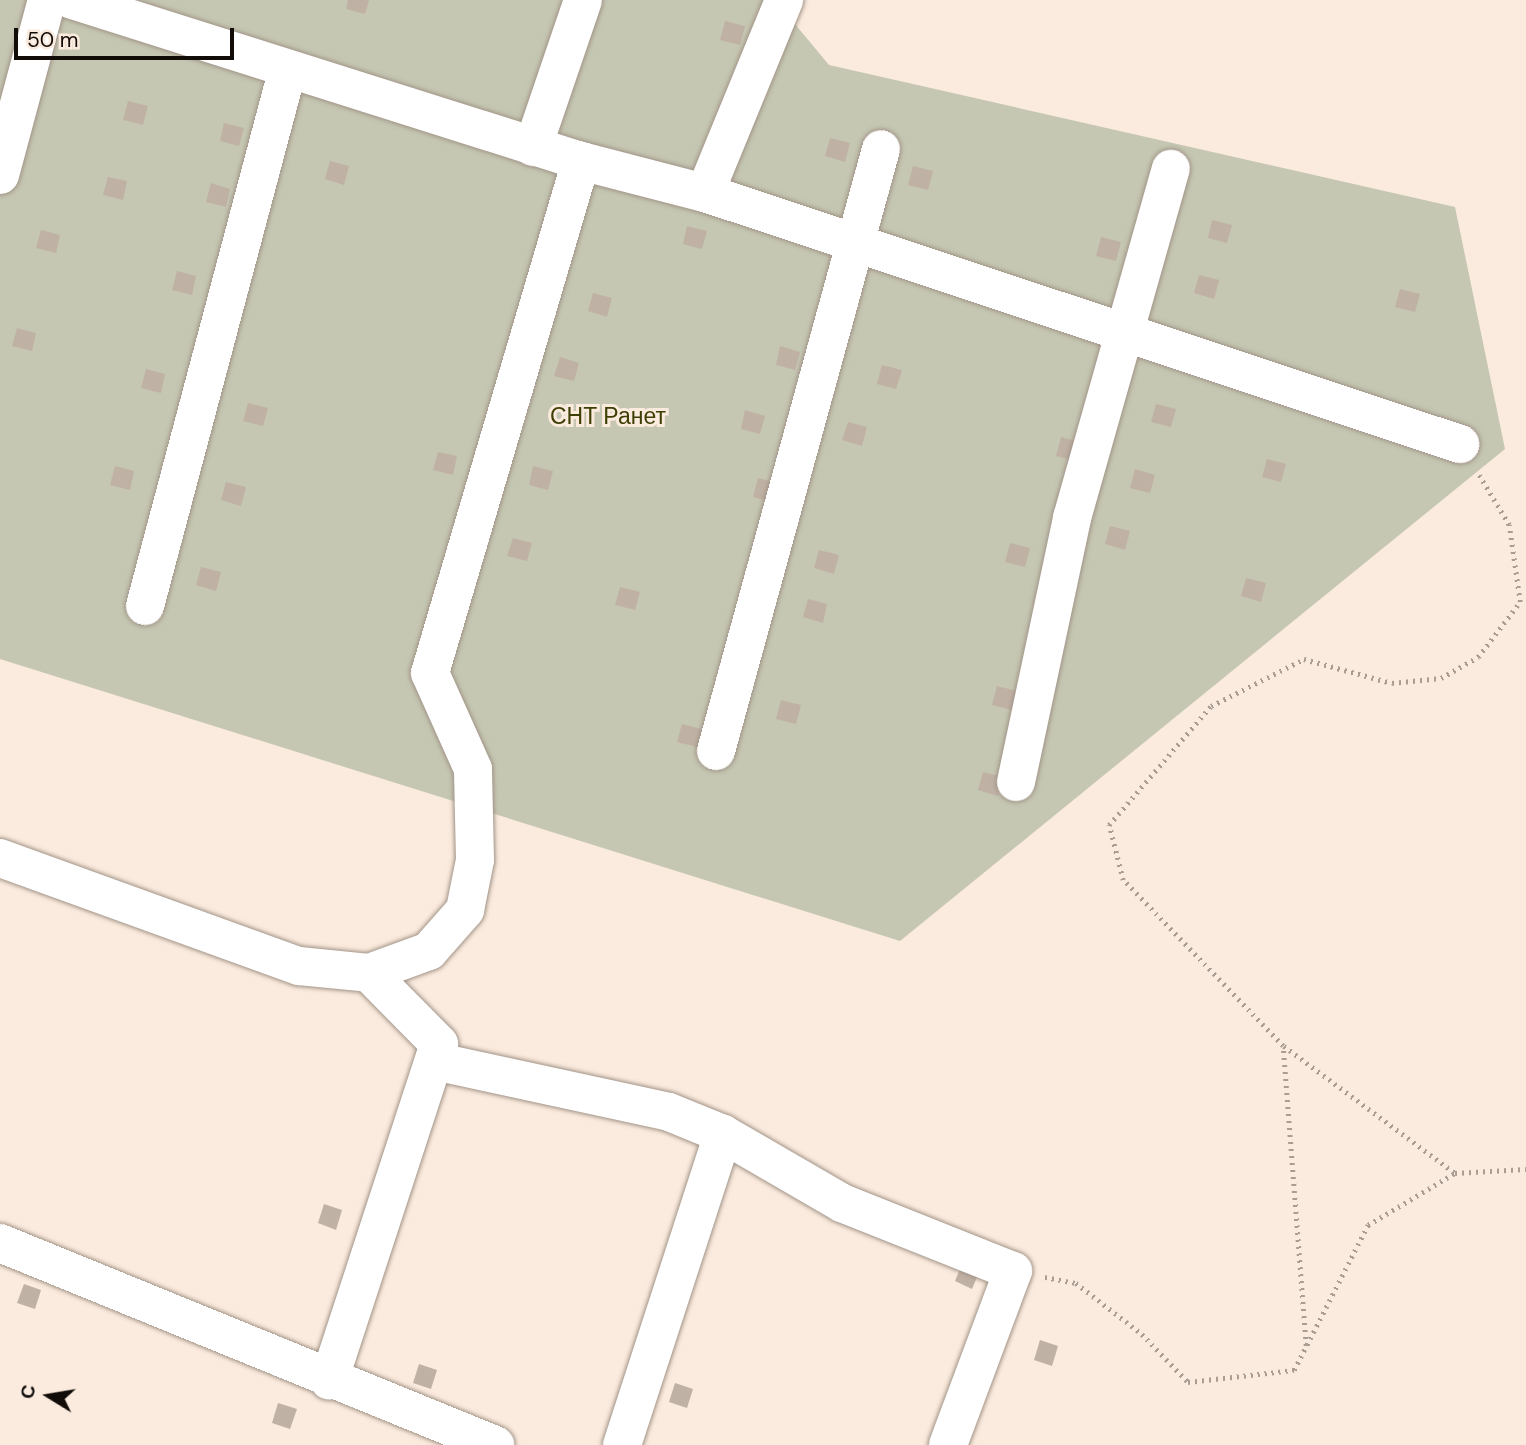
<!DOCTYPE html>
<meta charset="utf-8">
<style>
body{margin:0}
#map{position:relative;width:1526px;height:1445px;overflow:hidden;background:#fbebde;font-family:"DM Sans",sans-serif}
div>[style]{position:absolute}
.green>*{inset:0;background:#c5c7b2}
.building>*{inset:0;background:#c0b1a5}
.path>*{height:4.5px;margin-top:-2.25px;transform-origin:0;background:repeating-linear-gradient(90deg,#a99d93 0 2px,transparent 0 7px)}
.roads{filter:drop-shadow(0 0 2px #a29488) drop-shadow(0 0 2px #a29488)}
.minor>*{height:38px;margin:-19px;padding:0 19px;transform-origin:19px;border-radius:19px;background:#fff}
span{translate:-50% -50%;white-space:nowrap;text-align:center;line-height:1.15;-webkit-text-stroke:6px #fbebde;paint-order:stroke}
.park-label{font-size:23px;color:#3d3f04}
.north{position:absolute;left:14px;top:1361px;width:70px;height:70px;-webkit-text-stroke:5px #fbebde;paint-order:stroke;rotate:281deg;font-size:19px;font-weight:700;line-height:28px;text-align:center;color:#110c08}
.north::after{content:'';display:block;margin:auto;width:24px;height:32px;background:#110c08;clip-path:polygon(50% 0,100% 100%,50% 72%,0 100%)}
.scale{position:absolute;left:14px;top:28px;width:220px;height:32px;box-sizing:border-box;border:4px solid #110c08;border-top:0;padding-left:9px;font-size:21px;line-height:24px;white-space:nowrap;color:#110c08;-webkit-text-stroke:5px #fbebde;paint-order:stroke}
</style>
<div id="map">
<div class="green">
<div style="clip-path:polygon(0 0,775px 0,829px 65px,1455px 207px,1505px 449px,900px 941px,0 659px)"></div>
</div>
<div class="building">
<div style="clip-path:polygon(348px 0,369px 0,365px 14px,346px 9px)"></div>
<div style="clip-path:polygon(725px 21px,745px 26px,740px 45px,720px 40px)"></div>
<div style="clip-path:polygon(128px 101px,148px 106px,143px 125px,123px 120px)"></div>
<div style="clip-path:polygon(224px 123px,244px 128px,239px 146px,220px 141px)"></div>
<div style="clip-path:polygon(830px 138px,850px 143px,845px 162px,825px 156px)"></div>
<div style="clip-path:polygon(330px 161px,349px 166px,344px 185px,325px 179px)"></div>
<div style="clip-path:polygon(913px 166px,933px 171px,928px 190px,908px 185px)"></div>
<div style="clip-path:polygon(108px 177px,127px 181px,123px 200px,103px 195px)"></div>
<div style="clip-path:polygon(211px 183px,230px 189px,226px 207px,206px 202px)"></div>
<div style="clip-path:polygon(1212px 220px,1232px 225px,1227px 243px,1208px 238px)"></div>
<div style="clip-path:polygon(687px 226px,707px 231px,702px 249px,683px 244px)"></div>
<div style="clip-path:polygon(41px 230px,60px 235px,56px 253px,36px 248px)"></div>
<div style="clip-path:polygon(1101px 237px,1121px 242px,1116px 261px,1096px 256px)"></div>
<div style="clip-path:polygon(177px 271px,196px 276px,192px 295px,172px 290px)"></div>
<div style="clip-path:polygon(1199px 275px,1219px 280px,1214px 299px,1194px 293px)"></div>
<div style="clip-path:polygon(1400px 289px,1420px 294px,1415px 312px,1395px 307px)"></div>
<div style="clip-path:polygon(593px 293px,612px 298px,607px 317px,588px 311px)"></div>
<div style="clip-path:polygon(17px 328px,36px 333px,32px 351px,12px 346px)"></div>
<div style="clip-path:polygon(780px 346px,800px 352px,795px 370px,776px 365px)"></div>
<div style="clip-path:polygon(560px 357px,579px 363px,574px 381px,554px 376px)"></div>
<div style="clip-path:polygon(882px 365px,902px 370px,896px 389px,877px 384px)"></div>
<div style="clip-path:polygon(146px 369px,165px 374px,161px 393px,141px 388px)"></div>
<div style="clip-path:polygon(248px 403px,268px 408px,263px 426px,243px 421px)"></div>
<div style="clip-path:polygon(1156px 404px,1176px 409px,1171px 427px,1151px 422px)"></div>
<div style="clip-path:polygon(745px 410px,765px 416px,760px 434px,741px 429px)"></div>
<div style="clip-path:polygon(848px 422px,867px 427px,862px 446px,842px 440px)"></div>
<div style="clip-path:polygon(1061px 437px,1080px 442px,1075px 461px,1056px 456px)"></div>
<div style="clip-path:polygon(438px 452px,457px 456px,453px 475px,433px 470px)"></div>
<div style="clip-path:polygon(1267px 459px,1286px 464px,1281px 482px,1262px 477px)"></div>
<div style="clip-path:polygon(115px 466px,134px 471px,130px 490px,110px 485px)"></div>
<div style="clip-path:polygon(533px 466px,553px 471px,548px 490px,529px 485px)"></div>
<div style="clip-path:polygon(1135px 469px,1155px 475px,1150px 493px,1130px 488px)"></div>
<div style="clip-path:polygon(758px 478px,777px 483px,772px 502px,753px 497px)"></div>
<div style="clip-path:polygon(226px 482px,246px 487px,241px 506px,221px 500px)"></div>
<div style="clip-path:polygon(1110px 526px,1130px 531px,1125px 550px,1105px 544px)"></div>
<div style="clip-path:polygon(513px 538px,532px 543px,527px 561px,507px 556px)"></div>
<div style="clip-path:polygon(1010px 543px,1030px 548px,1025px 567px,1005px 562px)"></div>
<div style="clip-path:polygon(819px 550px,839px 555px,834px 574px,814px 568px)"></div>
<div style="clip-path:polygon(201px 567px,221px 572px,216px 591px,196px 585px)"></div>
<div style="clip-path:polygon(1246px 578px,1266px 583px,1261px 602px,1241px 596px)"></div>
<div style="clip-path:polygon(620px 587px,640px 592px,635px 610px,615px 605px)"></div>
<div style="clip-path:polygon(808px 599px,827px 604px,823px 623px,803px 617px)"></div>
<div style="clip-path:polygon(997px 686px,1017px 691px,1012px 710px,992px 705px)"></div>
<div style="clip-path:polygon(781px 700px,801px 705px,796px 724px,776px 719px)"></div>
<div style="clip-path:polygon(682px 724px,701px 729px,697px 747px,677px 742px)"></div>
<div style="clip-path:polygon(983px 772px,1003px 777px,998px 796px,978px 790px)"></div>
<div style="clip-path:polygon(324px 1204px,342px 1210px,336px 1230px,318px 1223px)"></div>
<div style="clip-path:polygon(963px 1262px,980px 1270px,972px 1289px,955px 1281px)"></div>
<div style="clip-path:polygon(24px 1284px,41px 1290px,35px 1309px,17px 1303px)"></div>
<div style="clip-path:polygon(1040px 1340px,1058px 1346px,1052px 1366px,1034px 1360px)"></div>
<div style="clip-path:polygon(419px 1364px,437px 1370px,431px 1389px,413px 1383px)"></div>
<div style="clip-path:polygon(675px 1383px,693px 1389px,687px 1408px,669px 1402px)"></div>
<div style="clip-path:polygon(278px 1403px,297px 1409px,290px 1429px,272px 1423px)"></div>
</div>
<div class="path">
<div style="left:1284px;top:1046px;width:213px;rotate:36.6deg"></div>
<div style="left:1045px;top:1277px;width:32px;rotate:11deg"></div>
<div style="left:1076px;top:1283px;width:83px;rotate:37.7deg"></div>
<div style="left:1142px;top:1334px;width:66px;rotate:46.2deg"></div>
<div style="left:1188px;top:1382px;width:107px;rotate:-6.5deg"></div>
<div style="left:1294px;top:1370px;width:163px;rotate:-63deg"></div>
<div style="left:1368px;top:1225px;width:101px;rotate:-30.9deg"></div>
<div style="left:1455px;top:1173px;width:71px;rotate:-3.2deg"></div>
<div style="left:1306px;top:1346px;width:301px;rotate:-94.4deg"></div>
<div style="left:1283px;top:1046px;width:231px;rotate:-133.9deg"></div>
<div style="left:1123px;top:880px;width:57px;rotate:-104.3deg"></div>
<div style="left:1109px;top:825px;width:157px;rotate:-49.4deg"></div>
<div style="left:1211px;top:706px;width:104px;rotate:-26.8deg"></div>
<div style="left:1304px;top:659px;width:91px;rotate:15.3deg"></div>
<div style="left:1392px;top:683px;width:49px;rotate:-5.8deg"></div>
<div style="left:1441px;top:678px;width:43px;rotate:-29.6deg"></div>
<div style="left:1478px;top:657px;width:69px;rotate:-52.6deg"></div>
<div style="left:1520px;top:602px;width:78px;rotate:-98.1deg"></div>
<div style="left:1509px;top:525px;width:62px;rotate:-121.1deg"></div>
</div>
<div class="roads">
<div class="minor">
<div style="left:72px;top:0;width:534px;rotate:17.55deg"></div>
<div style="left:581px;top:161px;width:128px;rotate:14.5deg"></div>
<div style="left:705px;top:193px;width:796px;rotate:18.39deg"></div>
<div style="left:533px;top:147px;width:155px;rotate:-71.2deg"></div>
<div style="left:0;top:175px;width:181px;rotate:-75deg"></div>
<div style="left:705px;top:193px;width:209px;rotate:-67.7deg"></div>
<div style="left:145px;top:606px;width:553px;rotate:-75.11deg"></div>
<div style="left:716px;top:751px;width:624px;rotate:-74.67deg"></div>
<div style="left:1016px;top:782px;width:270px;rotate:-78deg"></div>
<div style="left:1072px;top:518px;width:363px;rotate:-74.2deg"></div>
<div style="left:0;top:858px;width:318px;rotate:19.9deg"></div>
<div style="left:299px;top:966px;width:70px;rotate:5.7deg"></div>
<div style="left:369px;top:973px;width:100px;rotate:45.4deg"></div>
<div style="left:439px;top:1044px;width:354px;rotate:108.1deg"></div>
<div style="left:369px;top:973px;width:64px;rotate:-20.1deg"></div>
<div style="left:429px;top:951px;width:55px;rotate:-48.7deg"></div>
<div style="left:465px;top:910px;width:51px;rotate:-78.7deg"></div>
<div style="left:475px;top:860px;width:91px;rotate:-91.3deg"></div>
<div style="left:473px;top:769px;width:105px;rotate:-114.1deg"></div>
<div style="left:430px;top:673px;width:534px;rotate:-73.57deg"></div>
<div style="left:434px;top:1061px;width:240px;rotate:12.2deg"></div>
<div style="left:669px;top:1112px;width:58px;rotate:22.2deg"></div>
<div style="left:723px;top:1134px;width:138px;rotate:30.1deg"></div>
<div style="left:842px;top:1203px;width:184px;rotate:21.7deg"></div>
<div style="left:1013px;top:1271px;width:186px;rotate:110.5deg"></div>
<div style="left:0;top:1243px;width:535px;rotate:22.2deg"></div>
<div style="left:622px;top:1445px;width:327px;rotate:-72deg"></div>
</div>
</div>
<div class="park-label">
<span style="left:608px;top:416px">СНТ Ранет</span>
</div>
<div class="north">С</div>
<div class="scale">50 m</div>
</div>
